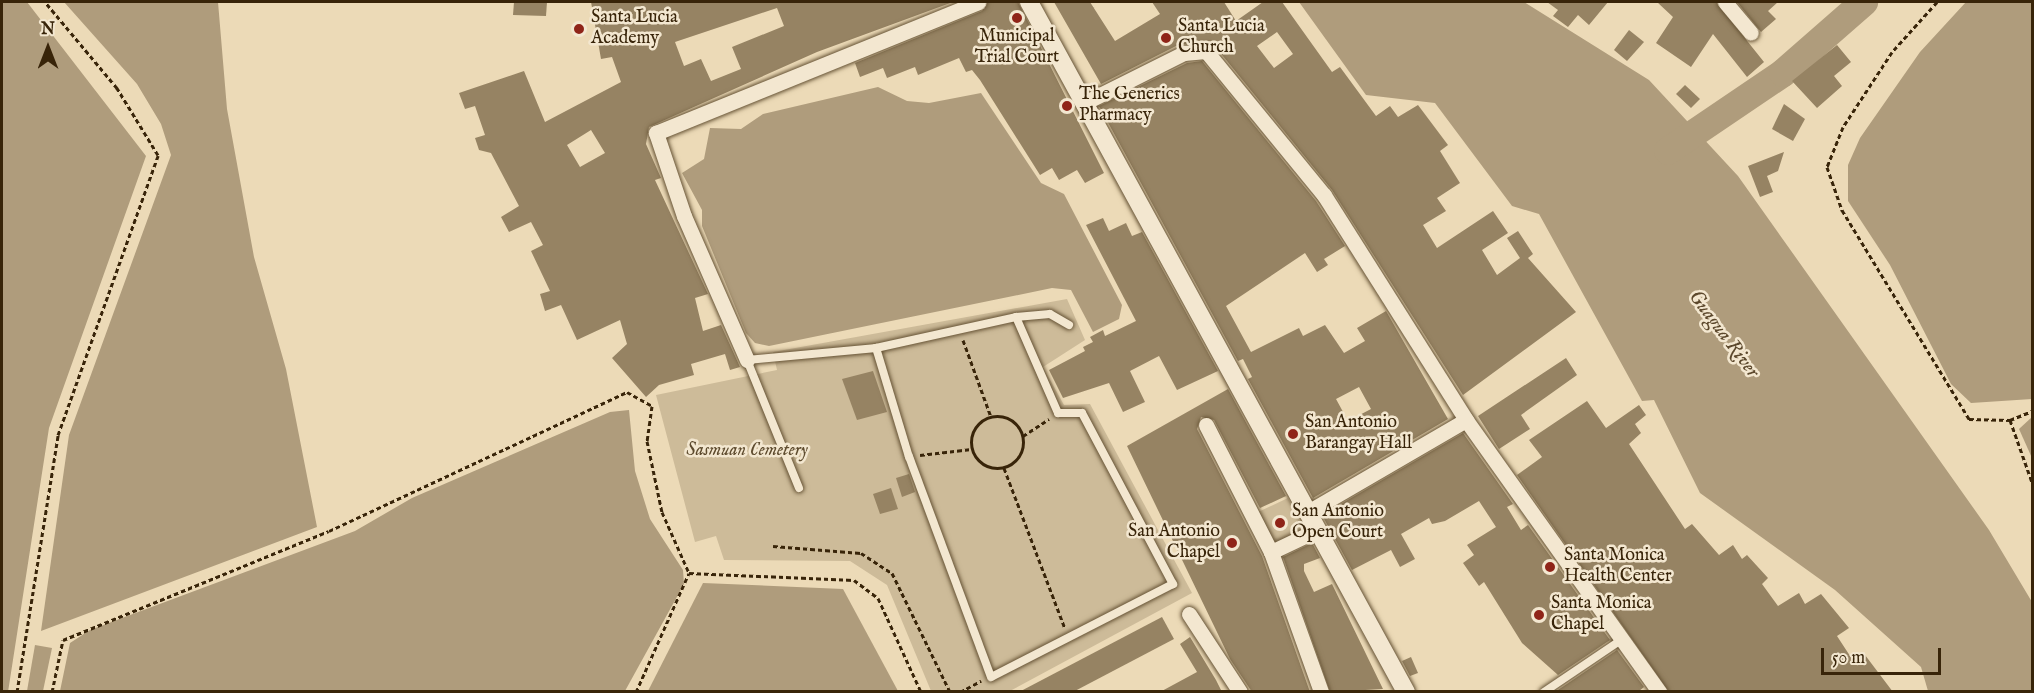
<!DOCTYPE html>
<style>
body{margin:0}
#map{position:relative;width:2034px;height:693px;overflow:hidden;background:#ecdab7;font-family:"IM FELL English",serif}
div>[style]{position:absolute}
.green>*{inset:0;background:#cdbb99}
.water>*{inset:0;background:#af9c7c}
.river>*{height:28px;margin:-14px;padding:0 14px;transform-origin:14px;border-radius:14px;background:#af9c7c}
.building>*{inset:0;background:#968363}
.path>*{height:3px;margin-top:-1.5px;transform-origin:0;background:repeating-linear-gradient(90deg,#382409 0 4.5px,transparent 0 7.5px)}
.path>.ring{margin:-1.5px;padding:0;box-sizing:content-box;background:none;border:3px solid #382409;border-radius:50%}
.roads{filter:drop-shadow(0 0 2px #655234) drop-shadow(0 0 2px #655234)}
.service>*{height:8px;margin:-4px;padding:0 4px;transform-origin:4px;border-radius:4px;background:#f3e7d0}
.minor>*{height:15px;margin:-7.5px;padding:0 7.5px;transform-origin:7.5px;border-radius:7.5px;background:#f3e7d0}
.tertiary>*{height:18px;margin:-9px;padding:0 9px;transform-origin:9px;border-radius:9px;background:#f3e7d0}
.dots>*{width:16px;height:16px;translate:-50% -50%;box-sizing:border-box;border:3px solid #f3e7d0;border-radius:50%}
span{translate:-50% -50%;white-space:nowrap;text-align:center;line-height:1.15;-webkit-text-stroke:5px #f3e7d0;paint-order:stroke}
.poi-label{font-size:18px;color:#382409}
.left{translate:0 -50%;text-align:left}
.right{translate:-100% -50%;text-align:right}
.park-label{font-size:18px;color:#5d4a2d;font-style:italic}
.water-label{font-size:20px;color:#5c482c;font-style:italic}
.frame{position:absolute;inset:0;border:3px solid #382409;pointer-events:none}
.north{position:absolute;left:18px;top:18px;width:60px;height:60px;-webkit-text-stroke:4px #f3e7d0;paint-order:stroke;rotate:0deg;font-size:16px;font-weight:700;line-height:24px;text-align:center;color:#382409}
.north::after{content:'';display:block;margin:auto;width:21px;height:27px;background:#382409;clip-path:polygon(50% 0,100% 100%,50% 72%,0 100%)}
.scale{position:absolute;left:1821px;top:648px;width:120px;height:27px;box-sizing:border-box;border:3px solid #382409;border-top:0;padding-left:8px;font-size:18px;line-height:21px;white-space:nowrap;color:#382409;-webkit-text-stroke:4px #f3e7d0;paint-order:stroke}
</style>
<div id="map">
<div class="green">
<div style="clip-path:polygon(1067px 299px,1085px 340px,1043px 367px,1064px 405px,1090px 404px,1192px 593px,1010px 691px,931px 691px,887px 585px,850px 561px,724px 560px,716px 536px,695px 542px,656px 395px,777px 370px,773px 352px)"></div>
<div style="clip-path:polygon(1288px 498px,1305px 532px,1273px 547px,1256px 513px)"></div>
</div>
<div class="water">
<div style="clip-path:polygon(2px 2px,27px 2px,146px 156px,49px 428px,8px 692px,2px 691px)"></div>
<div style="clip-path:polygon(64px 2px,218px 2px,227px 109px,254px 257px,286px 369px,317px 527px,41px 631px,69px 435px,171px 155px,161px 124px,137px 84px)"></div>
<div style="clip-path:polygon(1299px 2px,1524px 2px,1649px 80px,1738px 176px,1989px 530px,2032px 602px,2032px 691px,1928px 691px,1921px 667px,1835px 590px,1700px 493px,1654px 400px,1642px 401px,1539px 214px,1512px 206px,1435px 103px,1366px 95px)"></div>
<div style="clip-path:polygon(1966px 2px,2032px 2px,2032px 399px,1971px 403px,1951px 384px,1890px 265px,1848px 201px,1848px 165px,1860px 138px,1920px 52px)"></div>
<div style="clip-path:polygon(878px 87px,907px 101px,929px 103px,981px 93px,1041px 183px,1064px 194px,1122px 305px,1119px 319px,1093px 332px,1071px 290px,1052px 288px,769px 346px,755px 343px,746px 333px,702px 226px,702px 210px,682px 173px,704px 159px,710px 128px,741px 129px,763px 114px)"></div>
<div style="clip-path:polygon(629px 410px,635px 471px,650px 519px,683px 570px,684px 584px,625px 691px,60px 691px,70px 643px,90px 630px,355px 531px,412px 498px,610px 412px)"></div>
<div style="clip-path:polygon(2032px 417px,2032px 458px,2019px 429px)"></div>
<div style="clip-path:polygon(703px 583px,843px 589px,898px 691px,648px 691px)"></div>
<div style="clip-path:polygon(35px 645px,52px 648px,43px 691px,27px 691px)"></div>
</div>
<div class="river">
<div style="left:1668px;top:151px;width:139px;rotate:-34.1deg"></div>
<div style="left:1783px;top:73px;width:108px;rotate:-41.2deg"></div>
</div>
<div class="building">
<div style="clip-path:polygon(514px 2px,547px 2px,546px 16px,513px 15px)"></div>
<div style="clip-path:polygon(evenodd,591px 2px,953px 2px,817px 52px,649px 127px,646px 144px,661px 178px,655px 180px,708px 294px,695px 298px,703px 331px,721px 325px,740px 367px,730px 370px,725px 354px,691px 364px,694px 375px,659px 385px,646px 397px,612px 358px,627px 344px,620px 320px,577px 340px,561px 305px,545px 311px,540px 294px,550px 291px,531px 251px,543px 245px,531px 222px,509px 232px,501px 217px,519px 206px,491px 153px,479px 150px,475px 138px,485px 135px,475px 106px,465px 109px,459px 93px,524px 71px,545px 122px,621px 82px,612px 57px,601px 59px,591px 2px,777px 8px,784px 26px,732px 47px,741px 69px,711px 81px,701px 59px,684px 66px,675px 42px,777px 8px,591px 2px,591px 130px,605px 153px,580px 167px,567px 145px,591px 130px)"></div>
<div style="clip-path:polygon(988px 2px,1018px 2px,1104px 173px,1085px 183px,1077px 170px,1059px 180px,1052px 168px,1040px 175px,980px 80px,972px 70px,966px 72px,959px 58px,918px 75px,915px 67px,887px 78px,883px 68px,860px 77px,855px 63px,982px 11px)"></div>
<div style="clip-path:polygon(evenodd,1054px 2px,1090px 2px,1115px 41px,1160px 14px,1152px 2px,1224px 2px,1236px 21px,1263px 2px,1282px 2px,1332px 72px,1340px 67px,1376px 116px,1390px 106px,1398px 117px,1418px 105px,1448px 145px,1440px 151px,1460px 183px,1437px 198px,1446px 211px,1423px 225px,1437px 248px,1493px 211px,1508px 233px,1482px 250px,1497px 275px,1520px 258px,1507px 238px,1518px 231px,1533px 254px,1528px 258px,1576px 312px,1463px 395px,1332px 190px,1214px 45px,1180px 44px,1101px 84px,1054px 2px,1277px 32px,1293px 54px,1274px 68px,1257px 46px,1277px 32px)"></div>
<div style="clip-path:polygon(1547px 2px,1608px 2px,1589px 25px,1578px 15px,1568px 27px,1553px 16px,1558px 10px)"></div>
<div style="clip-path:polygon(1657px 2px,1716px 2px,1764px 62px,1747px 77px,1713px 34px,1691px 67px,1656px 43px,1673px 17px)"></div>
<div style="clip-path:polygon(1737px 2px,1778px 2px,1768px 11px,1776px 19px,1761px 32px)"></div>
<div style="clip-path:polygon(1629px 30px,1644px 42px,1627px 61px,1614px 50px)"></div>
<div style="clip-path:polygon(1837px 45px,1851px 62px,1834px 76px,1842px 86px,1817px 108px,1792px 81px)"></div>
<div style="clip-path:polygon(evenodd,1202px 61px,1316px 201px,1345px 246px,1324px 259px,1328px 265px,1317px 272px,1305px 253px,1226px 306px,1251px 352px,1299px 328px,1303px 336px,1325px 325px,1344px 353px,1365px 341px,1357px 328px,1386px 311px,1448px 419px,1313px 498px,1248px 379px,1252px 377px,1243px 359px,1238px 361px,1099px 106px,1187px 63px,1202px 61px,1359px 387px,1371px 409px,1348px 421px,1336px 399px,1359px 387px)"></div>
<div style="clip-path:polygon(1685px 85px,1700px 99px,1691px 108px,1676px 94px)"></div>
<div style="clip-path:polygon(1784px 104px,1805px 119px,1793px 141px,1772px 129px)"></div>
<div style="clip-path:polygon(1784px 152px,1778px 171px,1767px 176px,1773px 192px,1760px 197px,1748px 166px)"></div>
<div style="clip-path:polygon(1103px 218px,1109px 231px,1126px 223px,1132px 236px,1142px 232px,1218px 371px,1177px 390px,1159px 356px,1130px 371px,1145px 402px,1123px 412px,1109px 383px,1063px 398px,1049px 370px,1085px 351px,1083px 347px,1093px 342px,1090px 337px,1103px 330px,1105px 336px,1136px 321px,1086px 225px)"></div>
<div style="clip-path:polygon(1566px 358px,1577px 375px,1521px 415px,1530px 429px,1499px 449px,1478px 416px)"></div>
<div style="clip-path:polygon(873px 371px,887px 412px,857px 420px,842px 379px)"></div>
<div style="clip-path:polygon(1228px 389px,1286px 496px,1260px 508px,1214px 420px,1201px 417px,1197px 429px,1262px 556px,1310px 692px,1252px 692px,1230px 659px,1127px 446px)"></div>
<div style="clip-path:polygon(1587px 401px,1606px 428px,1639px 405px,1646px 415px,1635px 424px,1641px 433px,1629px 444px,1685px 529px,1692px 524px,1719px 555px,1733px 545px,1742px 559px,1747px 555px,1768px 578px,1762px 584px,1778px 606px,1799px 593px,1805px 604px,1821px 594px,1849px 628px,1837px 636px,1854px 662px,1865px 655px,1893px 692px,1669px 692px,1517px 475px,1542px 457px,1529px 440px)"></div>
<div style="clip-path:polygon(1463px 433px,1513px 504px,1507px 507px,1521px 530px,1528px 525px,1610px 640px,1558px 675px,1522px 643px,1484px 582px,1479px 586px,1463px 563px,1474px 555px,1467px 545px,1496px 527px,1479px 501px,1445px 521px,1432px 524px,1429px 518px,1401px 534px,1415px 559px,1400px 567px,1391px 550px,1352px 570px,1322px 515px)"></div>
<div style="clip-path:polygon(909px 474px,915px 492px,902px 497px,896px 478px)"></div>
<div style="clip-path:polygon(891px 488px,898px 509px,880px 514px,873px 494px)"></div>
<div style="clip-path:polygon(1312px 543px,1320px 558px,1304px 564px,1304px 571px,1314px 592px,1332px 584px,1383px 689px,1330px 692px,1283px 557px)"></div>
<div style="clip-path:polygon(1162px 617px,1174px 639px,1073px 692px,1019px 692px)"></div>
<div style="clip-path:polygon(1190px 637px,1216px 680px,1222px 692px,1160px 692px,1197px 672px,1180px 644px)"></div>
<div style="clip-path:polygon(1617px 650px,1644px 687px,1638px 692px,1555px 692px)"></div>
<div style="clip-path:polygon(1411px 657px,1418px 673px,1410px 676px,1402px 661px)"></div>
</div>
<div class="path">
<div style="left:1937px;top:2px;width:67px;rotate:132deg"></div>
<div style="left:1892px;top:52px;width:90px;rotate:123.2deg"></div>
<div style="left:1843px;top:127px;width:43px;rotate:111.8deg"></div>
<div style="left:1827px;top:167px;width:46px;rotate:70.8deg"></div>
<div style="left:1842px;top:210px;width:245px;rotate:58.7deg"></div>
<div style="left:1969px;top:419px;width:41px;rotate:1.4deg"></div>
<div style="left:2010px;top:420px;width:66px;rotate:70.5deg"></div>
<div style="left:963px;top:340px;width:82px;rotate:70deg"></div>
<div class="ring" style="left:971px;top:416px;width:49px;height:49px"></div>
<div style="left:2010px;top:420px;width:24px;rotate:-22deg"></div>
<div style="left:1023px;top:436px;width:31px;rotate:-33deg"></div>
<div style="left:920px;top:455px;width:52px;rotate:-6.6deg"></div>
<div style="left:1004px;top:468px;width:172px;rotate:69.2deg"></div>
<div style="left:773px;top:546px;width:88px;rotate:4.5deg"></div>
<div style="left:861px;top:553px;width:37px;rotate:33deg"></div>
<div style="left:892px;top:573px;width:132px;rotate:64deg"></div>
<div style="left:17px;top:692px;width:260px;rotate:-80.9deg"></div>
<div style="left:58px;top:435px;width:297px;rotate:-70.3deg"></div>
<div style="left:158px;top:155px;width:79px;rotate:-121.5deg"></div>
<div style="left:117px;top:88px;width:112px;rotate:-129.9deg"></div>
<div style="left:52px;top:692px;width:53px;rotate:-78.1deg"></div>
<div style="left:63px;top:640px;width:287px;rotate:-22.3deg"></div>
<div style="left:329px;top:531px;width:329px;rotate:-25deg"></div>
<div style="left:627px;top:392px;width:29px;rotate:29deg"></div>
<div style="left:652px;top:406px;width:35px;rotate:98deg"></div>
<div style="left:647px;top:441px;width:73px;rotate:78.1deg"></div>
<div style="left:662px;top:512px;width:67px;rotate:66.1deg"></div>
<div style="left:689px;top:573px;width:165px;rotate:2.4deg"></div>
<div style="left:854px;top:580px;width:30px;rotate:37deg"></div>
<div style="left:878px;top:598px;width:103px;rotate:65.4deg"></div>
<div style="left:636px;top:692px;width:130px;rotate:-66deg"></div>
<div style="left:960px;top:692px;width:24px;rotate:-28deg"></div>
</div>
<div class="roads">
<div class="service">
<div style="left:1016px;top:317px;width:34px;rotate:-5deg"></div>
<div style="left:1050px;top:314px;width:22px;rotate:30deg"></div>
<div style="left:799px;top:488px;width:138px;rotate:-112.1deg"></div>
<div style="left:747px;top:360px;width:130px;rotate:-5.3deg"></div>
<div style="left:876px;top:348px;width:143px;rotate:-12.5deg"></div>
<div style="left:1016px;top:317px;width:105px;rotate:66.4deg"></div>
<div style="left:1058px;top:413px;width:24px"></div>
<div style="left:1082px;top:413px;width:194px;rotate:62deg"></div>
<div style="left:1173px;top:584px;width:204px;rotate:152.9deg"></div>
<div style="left:991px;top:677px;width:235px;rotate:-110.4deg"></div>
<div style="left:909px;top:457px;width:114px;rotate:-106.8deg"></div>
<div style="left:1544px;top:692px;width:93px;rotate:-34deg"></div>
</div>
<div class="minor">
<div style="left:1725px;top:2px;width:40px;rotate:50deg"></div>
<div style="left:1084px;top:103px;width:112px;rotate:-26.6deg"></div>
<div style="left:1184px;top:53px;width:22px;rotate:-5deg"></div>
<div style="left:1206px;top:51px;width:186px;rotate:50.7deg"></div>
<div style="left:1324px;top:195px;width:266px;rotate:57.7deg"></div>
<div style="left:1466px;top:420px;width:334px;rotate:54.6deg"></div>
<div style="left:747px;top:360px;width:157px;rotate:-113.6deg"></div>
<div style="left:684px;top:216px;width:88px;rotate:-108.6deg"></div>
<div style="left:656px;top:133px;width:348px;rotate:-22.1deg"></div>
<div style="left:1206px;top:425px;width:143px;rotate:62.9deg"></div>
<div style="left:1271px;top:552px;width:149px;rotate:70.3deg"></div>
<div style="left:1306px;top:513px;width:185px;rotate:-30.2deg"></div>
<div style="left:1271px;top:552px;width:49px;rotate:-25.5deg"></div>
<div style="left:1189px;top:614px;width:93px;rotate:56.8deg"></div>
</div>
<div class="tertiary">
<div style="left:1029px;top:2px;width:786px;rotate:61.35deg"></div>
</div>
</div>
<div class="dots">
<div style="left:1017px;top:18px;background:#8f2418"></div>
<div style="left:579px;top:29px;background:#8f2418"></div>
<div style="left:1166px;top:38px;background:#8f2418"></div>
<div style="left:1067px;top:106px;background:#8f2418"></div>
<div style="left:1293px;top:434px;background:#8f2418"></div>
<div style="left:1280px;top:523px;background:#8f2418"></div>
<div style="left:1232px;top:543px;background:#8f2418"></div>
<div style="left:1550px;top:567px;background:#8f2418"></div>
<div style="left:1539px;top:615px;background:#8f2418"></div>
</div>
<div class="poi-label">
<span class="left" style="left:591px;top:29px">Santa Lucia<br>Academy</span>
<span class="left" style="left:1178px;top:38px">Santa Lucia<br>Church</span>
<span style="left:1017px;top:48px">Municipal<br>Trial Court</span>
<span class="left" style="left:1079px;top:106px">The Generics<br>Pharmacy</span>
<span class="left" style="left:1305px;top:434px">San Antonio<br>Barangay Hall</span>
<span class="left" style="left:1292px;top:523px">San Antonio<br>Open Court</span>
<span class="right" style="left:1220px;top:543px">San Antonio<br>Chapel</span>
<span class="left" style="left:1564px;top:567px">Santa Monica<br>Health Center</span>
<span class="left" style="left:1551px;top:615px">Santa Monica<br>Chapel</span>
</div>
<div class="park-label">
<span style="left:747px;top:451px">Sasmuan Cemetery</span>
</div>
<div class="water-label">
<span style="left:1724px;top:334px;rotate:53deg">Guagua River</span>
</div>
<div class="frame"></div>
<div class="north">N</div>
<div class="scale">50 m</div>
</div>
